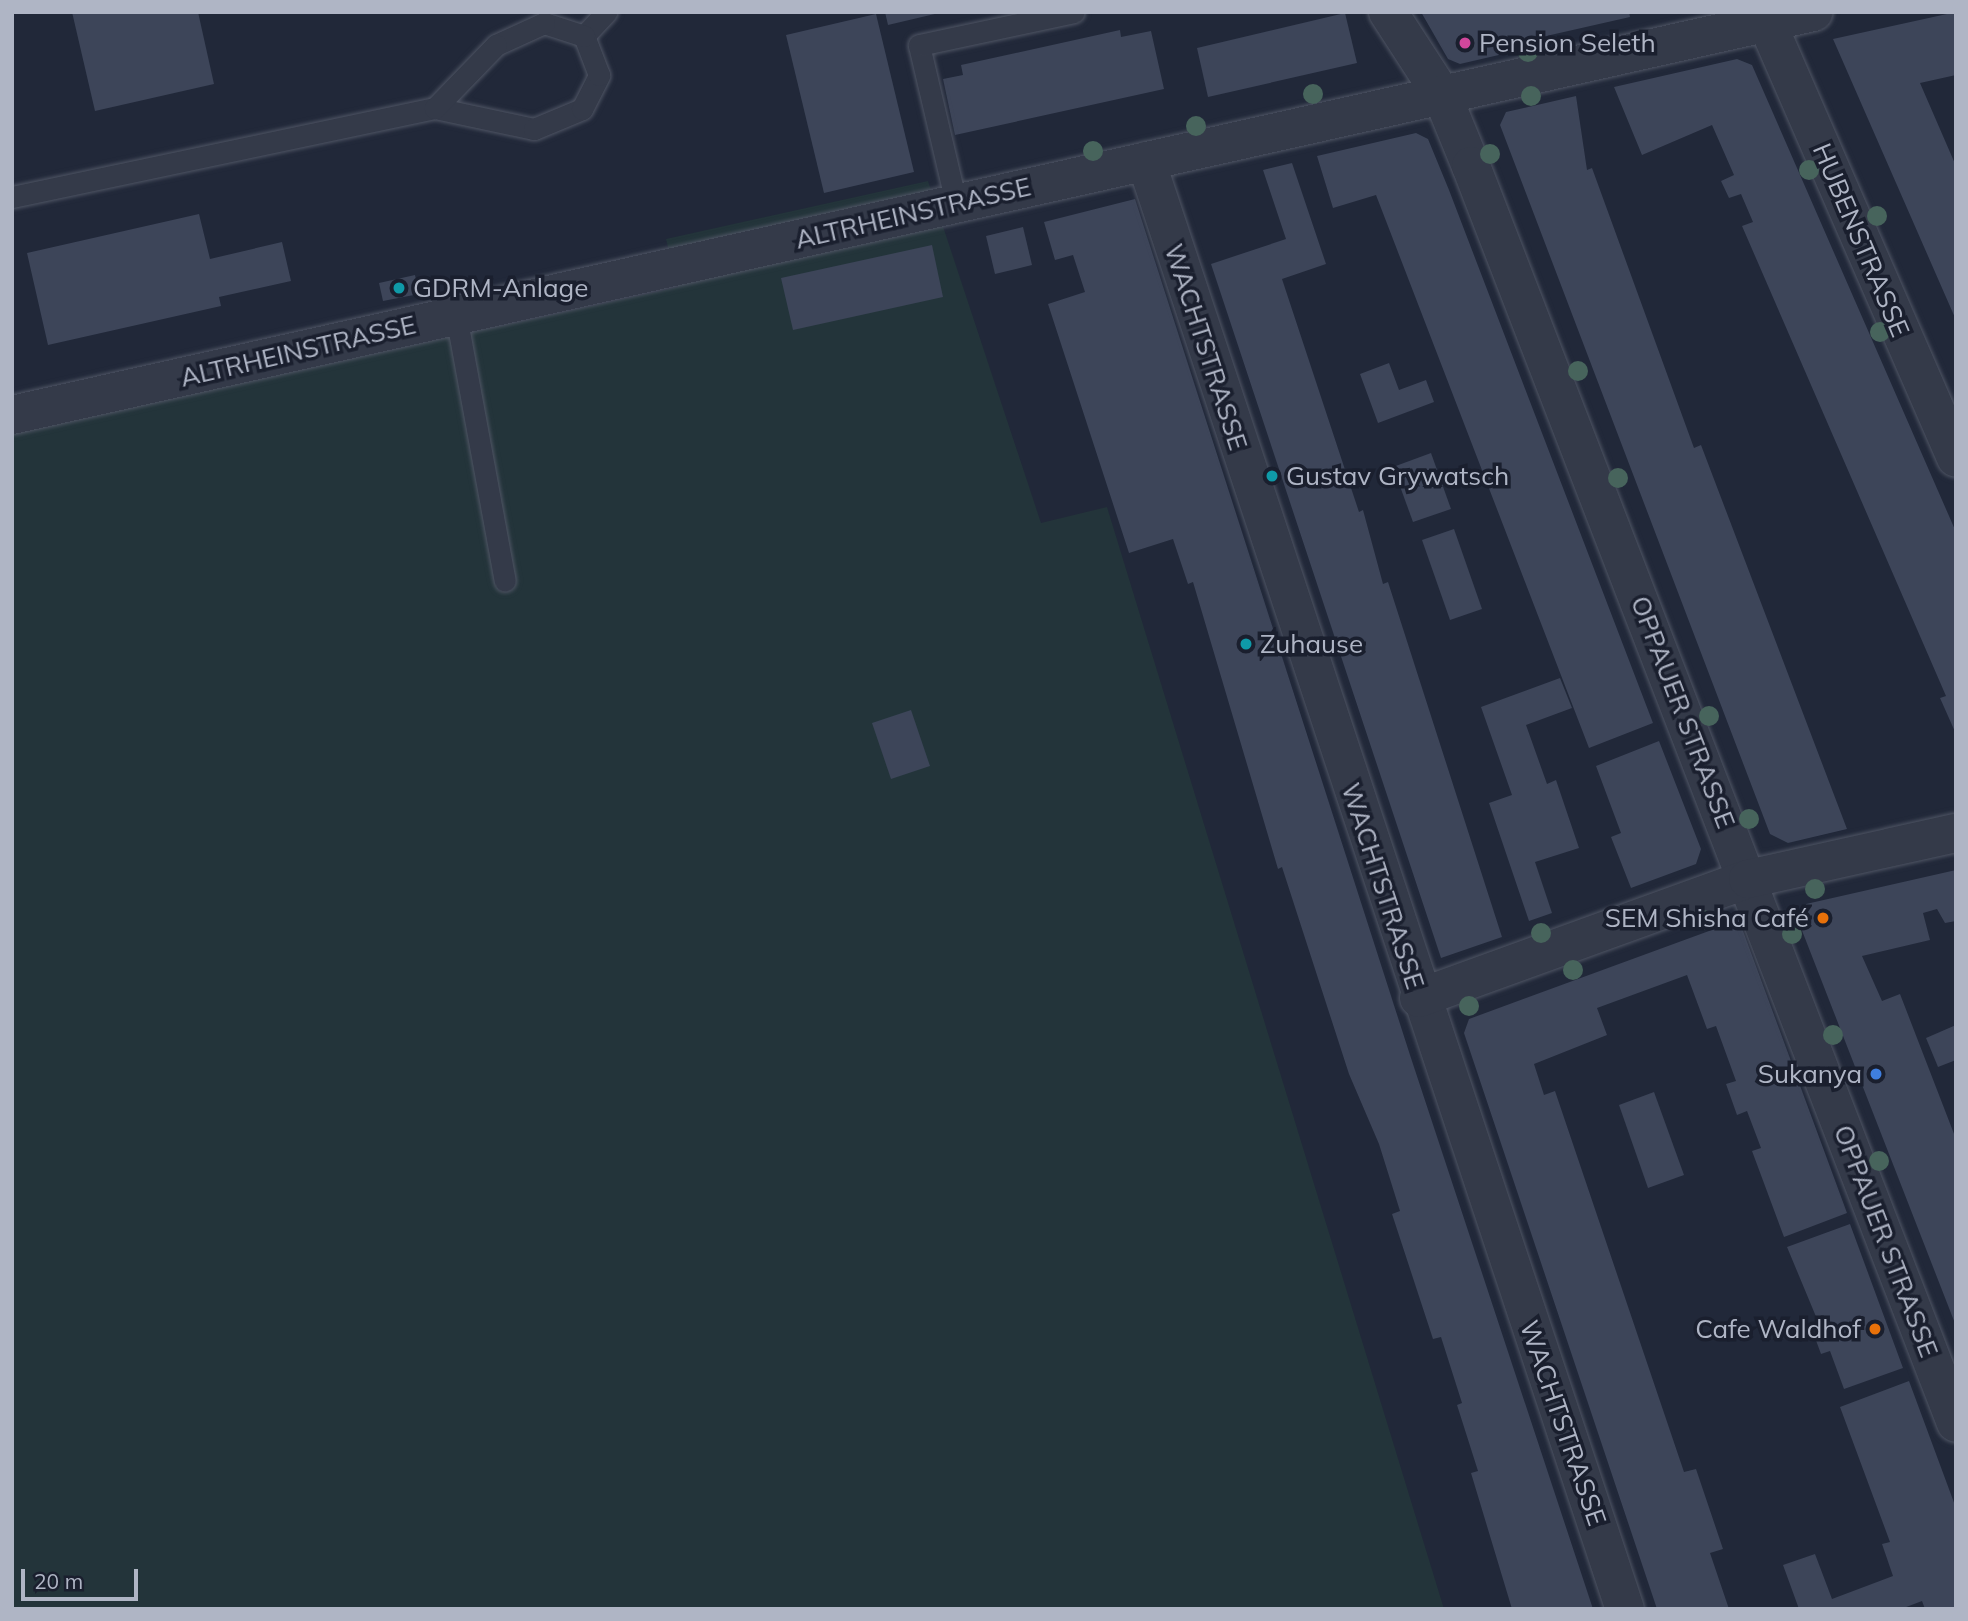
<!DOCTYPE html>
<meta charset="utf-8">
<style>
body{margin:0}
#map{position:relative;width:1968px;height:1621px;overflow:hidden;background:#212839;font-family:Mulish,sans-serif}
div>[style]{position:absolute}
.green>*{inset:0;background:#23343a}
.building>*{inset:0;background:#3d4559}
.roads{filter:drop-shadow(0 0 2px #4f5564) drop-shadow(0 0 2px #4f5564)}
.service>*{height:21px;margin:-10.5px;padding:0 10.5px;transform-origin:10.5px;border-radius:10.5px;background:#343a49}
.minor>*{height:38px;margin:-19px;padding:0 19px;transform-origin:19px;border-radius:19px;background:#343a49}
.trees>*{width:20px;height:20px;margin:-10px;border-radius:50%;background:#47645c}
.dots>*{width:19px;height:19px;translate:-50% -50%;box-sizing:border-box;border:4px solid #1a1f2e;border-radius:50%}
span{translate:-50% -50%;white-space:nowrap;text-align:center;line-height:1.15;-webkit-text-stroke:7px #1a1f2e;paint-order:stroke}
.poi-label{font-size:26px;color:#afb5c5}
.left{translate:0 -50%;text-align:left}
.right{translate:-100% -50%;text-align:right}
.street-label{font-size:26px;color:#afb5c5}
.frame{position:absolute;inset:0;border:14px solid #afb5c5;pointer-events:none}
.scale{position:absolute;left:21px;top:1569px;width:117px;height:32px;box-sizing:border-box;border:4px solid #afb5c5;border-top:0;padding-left:9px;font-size:21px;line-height:24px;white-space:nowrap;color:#afb5c5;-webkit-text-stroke:5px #1a1f2e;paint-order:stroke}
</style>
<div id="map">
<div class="green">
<div style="clip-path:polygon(928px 181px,1041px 523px,1107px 507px,1444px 1609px,12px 1609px,12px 433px,678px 287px,666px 239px)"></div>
</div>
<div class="building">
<div style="clip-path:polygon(72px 12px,198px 12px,214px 84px,95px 111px)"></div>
<div style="clip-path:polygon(885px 12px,938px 12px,939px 13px,888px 25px)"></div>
<div style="clip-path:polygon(1421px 12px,1629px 12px,1630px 17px,1533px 39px,1534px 47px,1460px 64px,1448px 59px)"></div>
<div style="clip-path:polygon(1956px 12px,1956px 75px,1920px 83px,1956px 166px,1956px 320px,1833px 39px)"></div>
<div style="clip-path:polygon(1345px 13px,1357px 63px,1208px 97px,1197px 48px)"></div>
<div style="clip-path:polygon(876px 14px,914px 172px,824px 193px,786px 35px)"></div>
<div style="clip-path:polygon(1120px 30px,1121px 37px,1151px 31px,1164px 89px,955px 135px,943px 79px,963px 75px,961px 65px)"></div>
<div style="clip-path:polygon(1737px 59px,1752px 65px,1956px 532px,1956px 734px,1940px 698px,1946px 696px,1742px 226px,1753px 222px,1741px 194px,1729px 198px,1721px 181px,1734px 175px,1712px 125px,1642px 155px,1614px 87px)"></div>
<div style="clip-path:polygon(1576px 96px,1587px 170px,1592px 168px,1694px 448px,1701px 445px,1847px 829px,1788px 843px,1770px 834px,1500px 125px,1506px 112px)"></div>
<div style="clip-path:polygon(1416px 133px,1428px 139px,1449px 190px,1653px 723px,1589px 748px,1376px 195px,1333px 208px,1317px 156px)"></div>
<div style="clip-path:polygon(1292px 163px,1326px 264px,1282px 279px,1359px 512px,1363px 510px,1383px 584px,1388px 582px,1502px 937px,1441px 958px,1211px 264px,1286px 239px,1263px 170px)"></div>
<div style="clip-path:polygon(1135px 199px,1410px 1055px,1593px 1609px,1512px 1609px,1471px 1473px,1478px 1471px,1457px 1405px,1462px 1403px,1441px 1337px,1433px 1339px,1392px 1214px,1400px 1211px,1379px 1144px,1349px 1074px,1282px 867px,1278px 869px,1193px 582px,1188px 584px,1173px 539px,1129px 553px,1048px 304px,1085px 292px,1073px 255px,1055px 260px,1044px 222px)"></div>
<div style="clip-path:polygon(199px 214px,210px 259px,282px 242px,291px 281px,219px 297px,221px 306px,48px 345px,27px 253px)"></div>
<div style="clip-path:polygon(1023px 227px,1032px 265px,995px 274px,986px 236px)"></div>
<div style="clip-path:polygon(932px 245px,943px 297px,793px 330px,781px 278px)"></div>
<div style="clip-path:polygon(415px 275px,419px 294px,383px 301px,379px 283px)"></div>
<div style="clip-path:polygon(1389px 363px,1399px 390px,1426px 380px,1434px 402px,1378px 423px,1360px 374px)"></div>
<div style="clip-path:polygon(1431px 453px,1451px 509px,1413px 522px,1393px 467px)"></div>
<div style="clip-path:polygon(1454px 529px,1482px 609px,1450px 620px,1422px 540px)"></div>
<div style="clip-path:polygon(1560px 678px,1572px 708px,1526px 725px,1547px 784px,1556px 780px,1579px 848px,1535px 862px,1552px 913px,1529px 921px,1489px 803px,1512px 795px,1481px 707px)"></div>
<div style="clip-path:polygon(911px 710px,930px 766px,891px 779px,872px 723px)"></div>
<div style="clip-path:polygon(1659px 741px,1701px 849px,1696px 864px,1631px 888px,1611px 837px,1621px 833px,1596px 766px)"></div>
<div style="clip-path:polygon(1956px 870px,1956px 921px,1945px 923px,1937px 909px,1923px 913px,1930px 940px,1862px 956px,1882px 1001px,1900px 994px,1956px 1139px,1956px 1326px,1801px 928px,1806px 904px)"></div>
<div style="clip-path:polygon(1739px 920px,1847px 1213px,1784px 1237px,1752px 1151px,1761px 1148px,1747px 1111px,1737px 1115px,1726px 1084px,1736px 1081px,1716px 1026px,1707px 1029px,1687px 975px,1597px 1008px,1607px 1035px,1534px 1064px,1544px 1095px,1555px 1091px,1684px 1472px,1696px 1469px,1723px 1549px,1710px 1553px,1729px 1609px,1657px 1609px,1464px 1033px,1469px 1019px)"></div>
<div style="clip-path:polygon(1956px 1025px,1956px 1060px,1938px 1067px,1926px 1038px)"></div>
<div style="clip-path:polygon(1654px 1092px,1684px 1175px,1648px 1188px,1619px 1105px)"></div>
<div style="clip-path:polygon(1850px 1224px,1903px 1368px,1844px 1389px,1830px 1351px,1821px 1354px,1814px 1335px,1822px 1331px,1787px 1247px)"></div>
<div style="clip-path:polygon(1909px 1381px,1956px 1508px,1956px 1609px,1925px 1609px,1922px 1601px,1901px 1609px,1799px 1609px,1783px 1565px,1815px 1554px,1832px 1599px,1893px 1576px,1882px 1544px,1890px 1542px,1840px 1407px)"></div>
</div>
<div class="roads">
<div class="service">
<div style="left:584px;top:36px;width:33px;rotate:-47deg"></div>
<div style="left:12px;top:197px;width:432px;rotate:-11.9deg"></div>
<div style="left:435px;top:108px;width:101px;rotate:12deg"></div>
<div style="left:534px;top:129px;width:52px;rotate:-22.6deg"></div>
<div style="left:582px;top:109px;width:38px;rotate:-63deg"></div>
<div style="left:599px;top:75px;width:42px;rotate:-111deg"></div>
<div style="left:584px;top:36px;width:42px;rotate:-162deg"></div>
<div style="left:544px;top:23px;width:53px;rotate:155.4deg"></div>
<div style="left:496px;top:45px;width:88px;rotate:134.1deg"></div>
<div style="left:956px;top:203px;width:162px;rotate:-103.2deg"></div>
<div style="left:919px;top:45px;width:158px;rotate:-12deg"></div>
<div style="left:456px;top:315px;width:270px;rotate:79.6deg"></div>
</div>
<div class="minor">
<div style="left:1388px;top:12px;width:99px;rotate:57deg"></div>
<div style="left:1442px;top:95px;width:77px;rotate:67.8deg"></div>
<div style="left:1471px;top:166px;width:1347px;rotate:68.9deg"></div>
<div style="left:1767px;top:23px;width:474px;rotate:66.5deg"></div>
<div style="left:1146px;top:161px;width:1525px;rotate:71.7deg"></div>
<div style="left:12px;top:415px;width:1846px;rotate:-12.61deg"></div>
<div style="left:1419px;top:998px;width:350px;rotate:-19.9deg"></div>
<div style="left:1748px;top:879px;width:213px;rotate:-12.5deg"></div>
</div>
</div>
<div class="trees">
<div style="left:1528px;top:52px"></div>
<div style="left:1313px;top:94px"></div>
<div style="left:1531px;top:96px"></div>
<div style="left:1196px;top:126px"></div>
<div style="left:1093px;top:151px"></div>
<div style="left:1490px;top:154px"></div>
<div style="left:1809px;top:170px"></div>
<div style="left:1877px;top:216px"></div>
<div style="left:1880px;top:332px"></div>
<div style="left:1578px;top:371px"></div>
<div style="left:1618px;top:478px"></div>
<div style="left:1709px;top:716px"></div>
<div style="left:1749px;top:819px"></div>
<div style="left:1815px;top:889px"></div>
<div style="left:1703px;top:920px"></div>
<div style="left:1541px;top:933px"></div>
<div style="left:1792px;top:934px"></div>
<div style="left:1573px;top:970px"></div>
<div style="left:1469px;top:1006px"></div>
<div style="left:1833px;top:1035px"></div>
<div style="left:1879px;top:1161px"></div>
</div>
<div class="dots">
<div style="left:1465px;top:43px;background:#d1479c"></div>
<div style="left:399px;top:288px;background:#0f9aa8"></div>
<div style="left:1272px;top:476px;background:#0f9aa8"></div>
<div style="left:1246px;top:644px;background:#0f9aa8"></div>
<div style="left:1823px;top:918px;background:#e8710a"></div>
<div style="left:1876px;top:1074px;background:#3f7fe0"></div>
<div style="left:1875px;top:1329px;background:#e8710a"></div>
</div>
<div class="poi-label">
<span class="left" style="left:1479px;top:43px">Pension Seleth</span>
<span class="left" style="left:413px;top:288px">GDRM-Anlage</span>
<span class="left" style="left:1286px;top:476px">Gustav Grywatsch</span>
<span class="left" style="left:1260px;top:644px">Zuhause</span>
<span class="right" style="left:1809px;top:918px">SEM Shisha Café</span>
<span class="right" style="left:1862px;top:1074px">Sukanya</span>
<span class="right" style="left:1861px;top:1329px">Cafe Waldhof</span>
</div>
<div class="street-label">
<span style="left:913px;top:213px;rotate:-13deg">ALTRHEINSTRASSE</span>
<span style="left:1861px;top:240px;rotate:67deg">HUBENSTRASSE</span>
<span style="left:1206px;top:347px;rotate:72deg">WACHTSTRASSE</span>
<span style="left:298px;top:351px;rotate:-13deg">ALTRHEINSTRASSE</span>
<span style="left:1683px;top:712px;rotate:69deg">OPPAUER STRASSE</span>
<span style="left:1383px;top:886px;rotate:72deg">WACHTSTRASSE</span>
<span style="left:1886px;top:1241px;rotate:69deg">OPPAUER STRASSE</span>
<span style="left:1563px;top:1423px;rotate:71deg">WACHTSTRASSE</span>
</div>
<div class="frame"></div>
<div class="scale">20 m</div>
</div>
